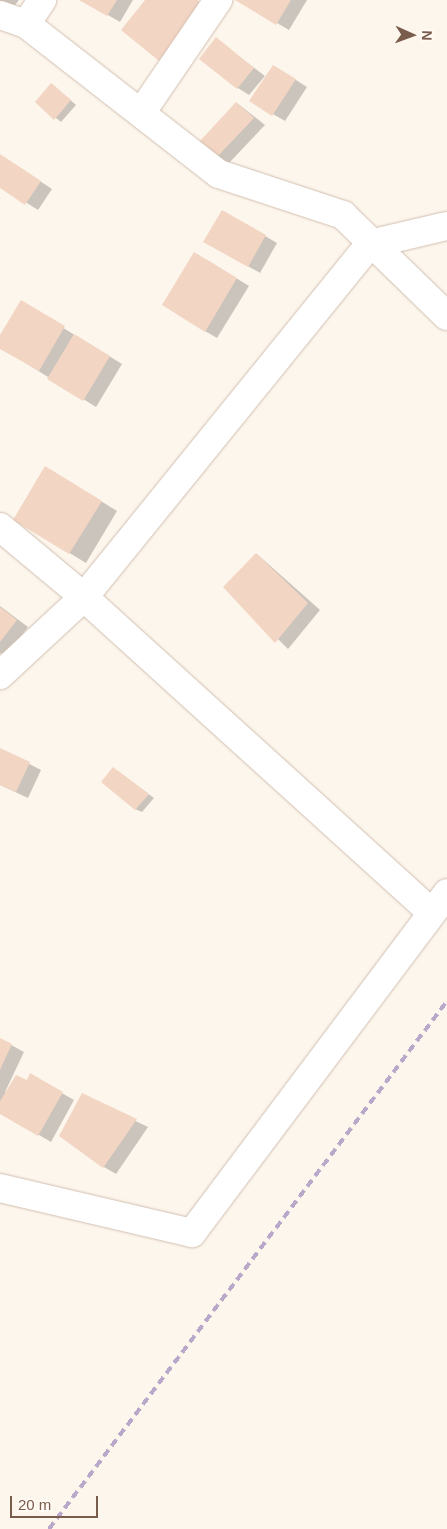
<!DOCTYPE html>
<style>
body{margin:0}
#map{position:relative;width:447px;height:1529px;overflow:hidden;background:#fdf6ec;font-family:Helvetica,sans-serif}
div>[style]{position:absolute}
.shadow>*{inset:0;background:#0003}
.building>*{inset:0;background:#f3d5c3}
.roads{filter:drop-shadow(0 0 1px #d1beb0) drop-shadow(0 0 1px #d1beb0)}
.minor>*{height:28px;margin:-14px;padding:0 14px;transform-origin:14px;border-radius:14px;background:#fff}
.rail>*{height:4px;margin-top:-2px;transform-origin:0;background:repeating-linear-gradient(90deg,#b9a8c9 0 8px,transparent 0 13px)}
span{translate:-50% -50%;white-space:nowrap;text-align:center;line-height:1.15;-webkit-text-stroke:5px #fffaf3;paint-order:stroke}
.north{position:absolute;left:387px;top:10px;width:50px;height:50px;-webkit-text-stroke:4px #fffaf3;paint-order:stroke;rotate:92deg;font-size:14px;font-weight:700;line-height:20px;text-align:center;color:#7a5c4d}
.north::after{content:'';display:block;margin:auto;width:18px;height:22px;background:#7a5c4d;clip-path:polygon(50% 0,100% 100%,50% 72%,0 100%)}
.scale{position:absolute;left:10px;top:1496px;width:88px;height:22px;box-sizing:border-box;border:2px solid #7a5c4d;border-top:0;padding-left:6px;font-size:15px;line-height:18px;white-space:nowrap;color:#7a5c4d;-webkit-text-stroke:4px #fffaf3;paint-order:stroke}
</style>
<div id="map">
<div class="shadow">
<div style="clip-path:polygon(0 0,19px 0,8px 14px,0 9px)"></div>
<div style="clip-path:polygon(82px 0,133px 0,120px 22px)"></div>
<div style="clip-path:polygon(238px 0,307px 0,289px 30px)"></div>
<div style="clip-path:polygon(216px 39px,265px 76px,249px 95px,238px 88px)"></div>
<div style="clip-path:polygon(285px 73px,307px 87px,285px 121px,273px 114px)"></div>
<div style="clip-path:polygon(52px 84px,76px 105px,61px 122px,36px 102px)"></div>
<div style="clip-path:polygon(237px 103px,265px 125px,229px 163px,217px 156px)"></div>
<div style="clip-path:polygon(0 155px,52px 189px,38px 210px,0 186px)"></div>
<div style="clip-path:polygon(222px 211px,277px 243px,260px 273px,205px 242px)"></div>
<div style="clip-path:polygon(207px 260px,249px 286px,217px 338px,205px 331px)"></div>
<div style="clip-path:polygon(21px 302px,122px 364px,96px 407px,0 347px,0 338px)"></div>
<div style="clip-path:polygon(62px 477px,117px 511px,86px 563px,15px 520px)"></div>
<div style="clip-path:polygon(257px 554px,320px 610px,288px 649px,225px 587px)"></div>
<div style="clip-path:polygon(0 606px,28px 627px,6px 656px,0 653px)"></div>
<div style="clip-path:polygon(0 749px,41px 770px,28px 798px,0 785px)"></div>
<div style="clip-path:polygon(119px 772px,154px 798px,142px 812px,135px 809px)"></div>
<div style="clip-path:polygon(0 1039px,24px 1052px,5px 1092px,27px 1082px,30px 1075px,74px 1100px,51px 1142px,0 1112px)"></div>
<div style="clip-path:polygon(82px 1095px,148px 1127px,116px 1174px,104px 1167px)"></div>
</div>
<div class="building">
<div style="clip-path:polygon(79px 0,117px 0,107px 16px)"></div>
<div style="clip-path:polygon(145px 0,197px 0,203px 5px,159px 61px,121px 30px)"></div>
<div style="clip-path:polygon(235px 0,291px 0,276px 25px)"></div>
<div style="clip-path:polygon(216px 37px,254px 68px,237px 89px,199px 59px)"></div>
<div style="clip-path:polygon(273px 65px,296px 79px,272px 116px,249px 101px)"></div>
<div style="clip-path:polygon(51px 83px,71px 100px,54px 120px,35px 102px)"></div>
<div style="clip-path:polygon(236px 102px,254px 118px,217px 157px,200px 141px)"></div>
<div style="clip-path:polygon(0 154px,41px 181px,25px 205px,0 188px)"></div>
<div style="clip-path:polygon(222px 210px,266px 235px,248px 267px,203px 242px)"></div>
<div style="clip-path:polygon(194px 252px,237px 278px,205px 332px,162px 305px)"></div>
<div style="clip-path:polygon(21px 300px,65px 326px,39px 371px,0 349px,0 335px)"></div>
<div style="clip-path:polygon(74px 334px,110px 356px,83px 401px,47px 379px)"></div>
<div style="clip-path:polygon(45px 466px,102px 501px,69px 554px,13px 520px)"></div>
<div style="clip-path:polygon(256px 553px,308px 603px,275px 643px,223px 587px)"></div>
<div style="clip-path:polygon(0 607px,17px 620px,0 642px)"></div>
<div style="clip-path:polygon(0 748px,30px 762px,16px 792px,0 785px)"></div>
<div style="clip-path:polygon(113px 767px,149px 794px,135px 810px,101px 782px)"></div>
<div style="clip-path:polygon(0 1038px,12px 1044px,0 1070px)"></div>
<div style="clip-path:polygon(30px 1073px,63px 1092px,38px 1136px,0 1114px,0 1101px,16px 1075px,27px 1080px)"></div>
<div style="clip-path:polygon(82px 1093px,137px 1119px,103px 1168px,59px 1136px)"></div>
</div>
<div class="roads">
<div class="minor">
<div style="left:0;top:15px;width:28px;rotate:19deg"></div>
<div style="left:26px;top:24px;width:244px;rotate:37.9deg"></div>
<div style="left:219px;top:174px;width:131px;rotate:18.3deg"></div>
<div style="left:343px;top:215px;width:145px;rotate:44.2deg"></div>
<div style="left:26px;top:24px;width:29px;rotate:-56deg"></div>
<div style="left:141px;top:113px;width:137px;rotate:-55.7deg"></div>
<div style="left:0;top:527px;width:109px;rotate:39.8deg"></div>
<div style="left:84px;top:597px;width:115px;rotate:137.1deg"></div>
<div style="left:431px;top:912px;width:469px;rotate:-137.8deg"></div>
<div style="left:84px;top:597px;width:454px;rotate:-51deg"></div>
<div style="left:370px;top:244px;width:79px;rotate:-13.2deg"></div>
<div style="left:0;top:1188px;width:197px;rotate:13.2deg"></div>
<div style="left:192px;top:1233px;width:425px;rotate:-53.1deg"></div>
</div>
</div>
<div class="rail">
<div style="left:49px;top:1529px;width:661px;rotate:-52.99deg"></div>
</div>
<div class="north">N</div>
<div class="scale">20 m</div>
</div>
